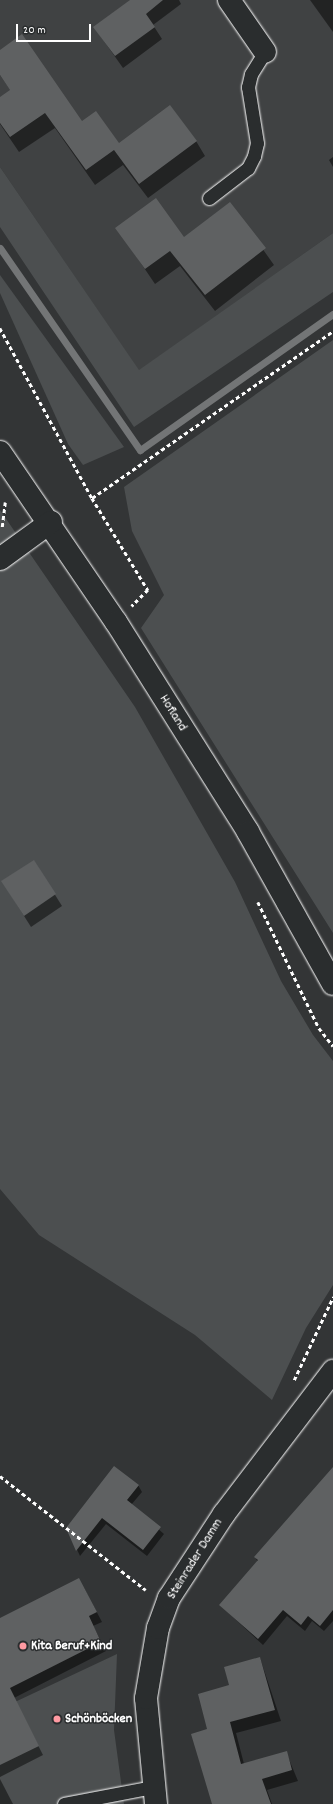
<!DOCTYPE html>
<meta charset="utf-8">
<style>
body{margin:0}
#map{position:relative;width:333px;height:1804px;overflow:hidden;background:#333536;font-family:Dekko,sans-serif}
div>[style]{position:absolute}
.built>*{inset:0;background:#404243}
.green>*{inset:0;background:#4c4f50}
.shadow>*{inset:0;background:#0007}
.stream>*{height:7px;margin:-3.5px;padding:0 3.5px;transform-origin:3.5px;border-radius:3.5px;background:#737576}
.building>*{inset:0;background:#5f6162}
.path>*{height:2.5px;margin-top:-1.25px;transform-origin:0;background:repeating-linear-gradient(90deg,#fff 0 4px,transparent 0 7px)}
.roads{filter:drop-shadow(0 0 1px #fff) drop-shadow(0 0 1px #fff)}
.lane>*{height:13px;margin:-6.5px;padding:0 6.5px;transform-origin:6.5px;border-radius:6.5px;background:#2a2d2e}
.street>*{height:22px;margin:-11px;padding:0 11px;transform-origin:11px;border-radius:11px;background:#2a2d2e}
.secondary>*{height:22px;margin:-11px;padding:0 11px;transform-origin:11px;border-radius:11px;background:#2a2d2e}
.dots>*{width:11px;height:11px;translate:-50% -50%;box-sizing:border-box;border:2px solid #2a2d2e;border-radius:50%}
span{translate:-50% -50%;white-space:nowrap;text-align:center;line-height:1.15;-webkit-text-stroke:3px #2a2d2e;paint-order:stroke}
.street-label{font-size:14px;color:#fff}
.poi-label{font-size:14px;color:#fff;font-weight:700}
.left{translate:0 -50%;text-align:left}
.scale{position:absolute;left:16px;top:24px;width:75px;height:18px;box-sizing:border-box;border:2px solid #fff;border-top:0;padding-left:5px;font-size:12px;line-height:14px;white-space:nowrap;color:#fff;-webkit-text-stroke:3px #2a2d2e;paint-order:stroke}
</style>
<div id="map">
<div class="built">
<div style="clip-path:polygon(0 0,333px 0,333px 233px,139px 371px,0 167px)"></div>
</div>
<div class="green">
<div style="clip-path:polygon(0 167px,139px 370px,333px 233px,333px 292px,134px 427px,0 227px)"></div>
<div style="clip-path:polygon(0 275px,124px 447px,83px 465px,68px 444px,0 293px)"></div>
<div style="clip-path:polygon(333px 340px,333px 933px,141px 628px,164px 595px,132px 531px,124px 487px)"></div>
<div style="clip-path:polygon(0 510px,135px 707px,235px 882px,281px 981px,313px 1035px,333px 1061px,333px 1285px,306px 1328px,272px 1400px,195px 1335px,39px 1235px,0 1189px)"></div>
<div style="clip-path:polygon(117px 1654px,114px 1730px,124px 1804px,0 1804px,0 1709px)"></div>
</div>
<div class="shadow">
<div style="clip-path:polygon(131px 0,179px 0,181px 4px,153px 25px,162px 39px,123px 68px,94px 27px)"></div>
<div style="clip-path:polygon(310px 0,333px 0,333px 32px)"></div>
<div style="clip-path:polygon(0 51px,82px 123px,119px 145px,196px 141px,205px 156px,148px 198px,123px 165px,95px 185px,55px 128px,19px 152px,0 124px,0 98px,11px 91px,0 75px)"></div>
<div style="clip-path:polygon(333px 157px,333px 167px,329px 160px)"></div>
<div style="clip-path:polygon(230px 203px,274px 265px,215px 311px,180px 266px,155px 284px,117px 228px,184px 238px)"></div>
<div style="clip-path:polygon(34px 861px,62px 906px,31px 927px,2px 881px)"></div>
<div style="clip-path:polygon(333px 1469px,333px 1621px,324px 1631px,312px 1621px,305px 1631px,287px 1616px,263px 1645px,220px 1605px,258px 1562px,255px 1557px)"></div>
<div style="clip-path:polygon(138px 1485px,142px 1492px,131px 1505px,164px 1534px,147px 1556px,106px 1524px,80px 1556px,67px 1528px)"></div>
<div style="clip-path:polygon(84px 1588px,102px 1622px,93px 1626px,106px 1651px,14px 1698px,43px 1755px,0 1777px,0 1619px)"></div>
<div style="clip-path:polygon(260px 1658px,281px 1721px,236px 1733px,244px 1764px,286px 1752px,298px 1781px,267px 1790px,272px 1804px,213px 1804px,208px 1730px,230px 1686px)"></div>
<div style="clip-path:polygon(0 1779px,13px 1804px,0 1804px)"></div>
</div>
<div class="stream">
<div style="left:0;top:248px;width:246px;rotate:55.3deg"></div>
<div style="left:140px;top:450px;width:236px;rotate:-35.2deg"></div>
</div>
<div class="building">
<div style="clip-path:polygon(130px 0,163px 0,146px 14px,155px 27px,115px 56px,93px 27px)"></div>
<div style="clip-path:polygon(22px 34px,82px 121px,96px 111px,119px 143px,170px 105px,197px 141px,139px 184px,114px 150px,86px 170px,45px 113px,10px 137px,0 123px,0 97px,10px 90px,0 75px,0 50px)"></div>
<div style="clip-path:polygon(156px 198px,184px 237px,230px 202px,266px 248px,205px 295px,170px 251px,145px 269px,115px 228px)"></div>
<div style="clip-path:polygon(34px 860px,56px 894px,24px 916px,1px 881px)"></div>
<div style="clip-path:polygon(114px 1466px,139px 1485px,127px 1500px,161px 1527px,143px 1550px,102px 1518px,76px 1551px,66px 1528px)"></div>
<div style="clip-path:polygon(333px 1467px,333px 1610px,320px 1626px,308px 1616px,301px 1625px,283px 1610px,258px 1639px,219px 1605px,258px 1560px,254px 1557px)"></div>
<div style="clip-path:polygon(79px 1578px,97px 1612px,89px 1616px,101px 1642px,10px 1688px,39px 1746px,0 1765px,0 1618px)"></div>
<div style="clip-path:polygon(260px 1657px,275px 1710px,230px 1722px,241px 1764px,287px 1751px,292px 1770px,262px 1779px,271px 1804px,212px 1804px,191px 1734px,207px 1729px,198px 1694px,229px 1685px,224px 1667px)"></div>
</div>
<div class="path">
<div style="left:0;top:328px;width:193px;rotate:61.6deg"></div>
<div style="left:92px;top:498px;width:108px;rotate:58.7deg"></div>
<div style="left:148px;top:590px;width:23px;rotate:135deg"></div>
<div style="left:92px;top:498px;width:293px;rotate:-34.7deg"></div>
<div style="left:2px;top:527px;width:25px;rotate:-83deg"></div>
<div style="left:258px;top:902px;width:140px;rotate:64.2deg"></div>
<div style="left:319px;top:1028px;width:23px;rotate:52deg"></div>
<div style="left:294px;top:1380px;width:92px;rotate:-64.8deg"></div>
<div style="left:0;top:1476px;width:185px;rotate:38deg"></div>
</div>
<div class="roads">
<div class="lane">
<div style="left:209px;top:198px;width:49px;rotate:-37.6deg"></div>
<div style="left:248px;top:168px;width:13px;rotate:-63deg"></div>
<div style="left:254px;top:156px;width:13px;rotate:-77deg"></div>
<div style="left:257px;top:143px;width:57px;rotate:-99.1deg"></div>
<div style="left:248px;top:87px;width:13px;rotate:-77deg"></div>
<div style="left:251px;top:74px;width:26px;rotate:-58deg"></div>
<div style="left:64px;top:1804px;width:91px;rotate:-10.8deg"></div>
</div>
<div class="street">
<div style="left:229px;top:0;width:63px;rotate:55.3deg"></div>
<div style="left:0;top:452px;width:206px;rotate:55.7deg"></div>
<div style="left:116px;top:622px;width:248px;rotate:57.8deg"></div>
<div style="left:248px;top:832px;width:174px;rotate:60.8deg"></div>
<div style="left:0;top:559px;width:63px;rotate:-36deg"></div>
</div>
<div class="secondary">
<div style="left:156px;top:1804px;width:106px;rotate:-95.4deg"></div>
<div style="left:146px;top:1698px;width:71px;rotate:-80.3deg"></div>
<div style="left:158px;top:1628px;width:32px;rotate:-70deg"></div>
<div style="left:169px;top:1598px;width:100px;rotate:-56.8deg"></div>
<div style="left:224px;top:1514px;width:180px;rotate:-52.7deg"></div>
</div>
</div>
<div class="dots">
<div style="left:23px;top:1646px;background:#ff9aa2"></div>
<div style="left:57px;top:1719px;background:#ff9aa2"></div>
</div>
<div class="street-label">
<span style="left:173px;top:713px;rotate:58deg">Hofland</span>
<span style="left:195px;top:1559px;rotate:-58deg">Steinrader Damm</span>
</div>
<div class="poi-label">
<span class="left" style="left:31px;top:1646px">Kita Beruf+Kind</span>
<span class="left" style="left:65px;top:1719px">Schönböcken</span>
</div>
<div class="scale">20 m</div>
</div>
